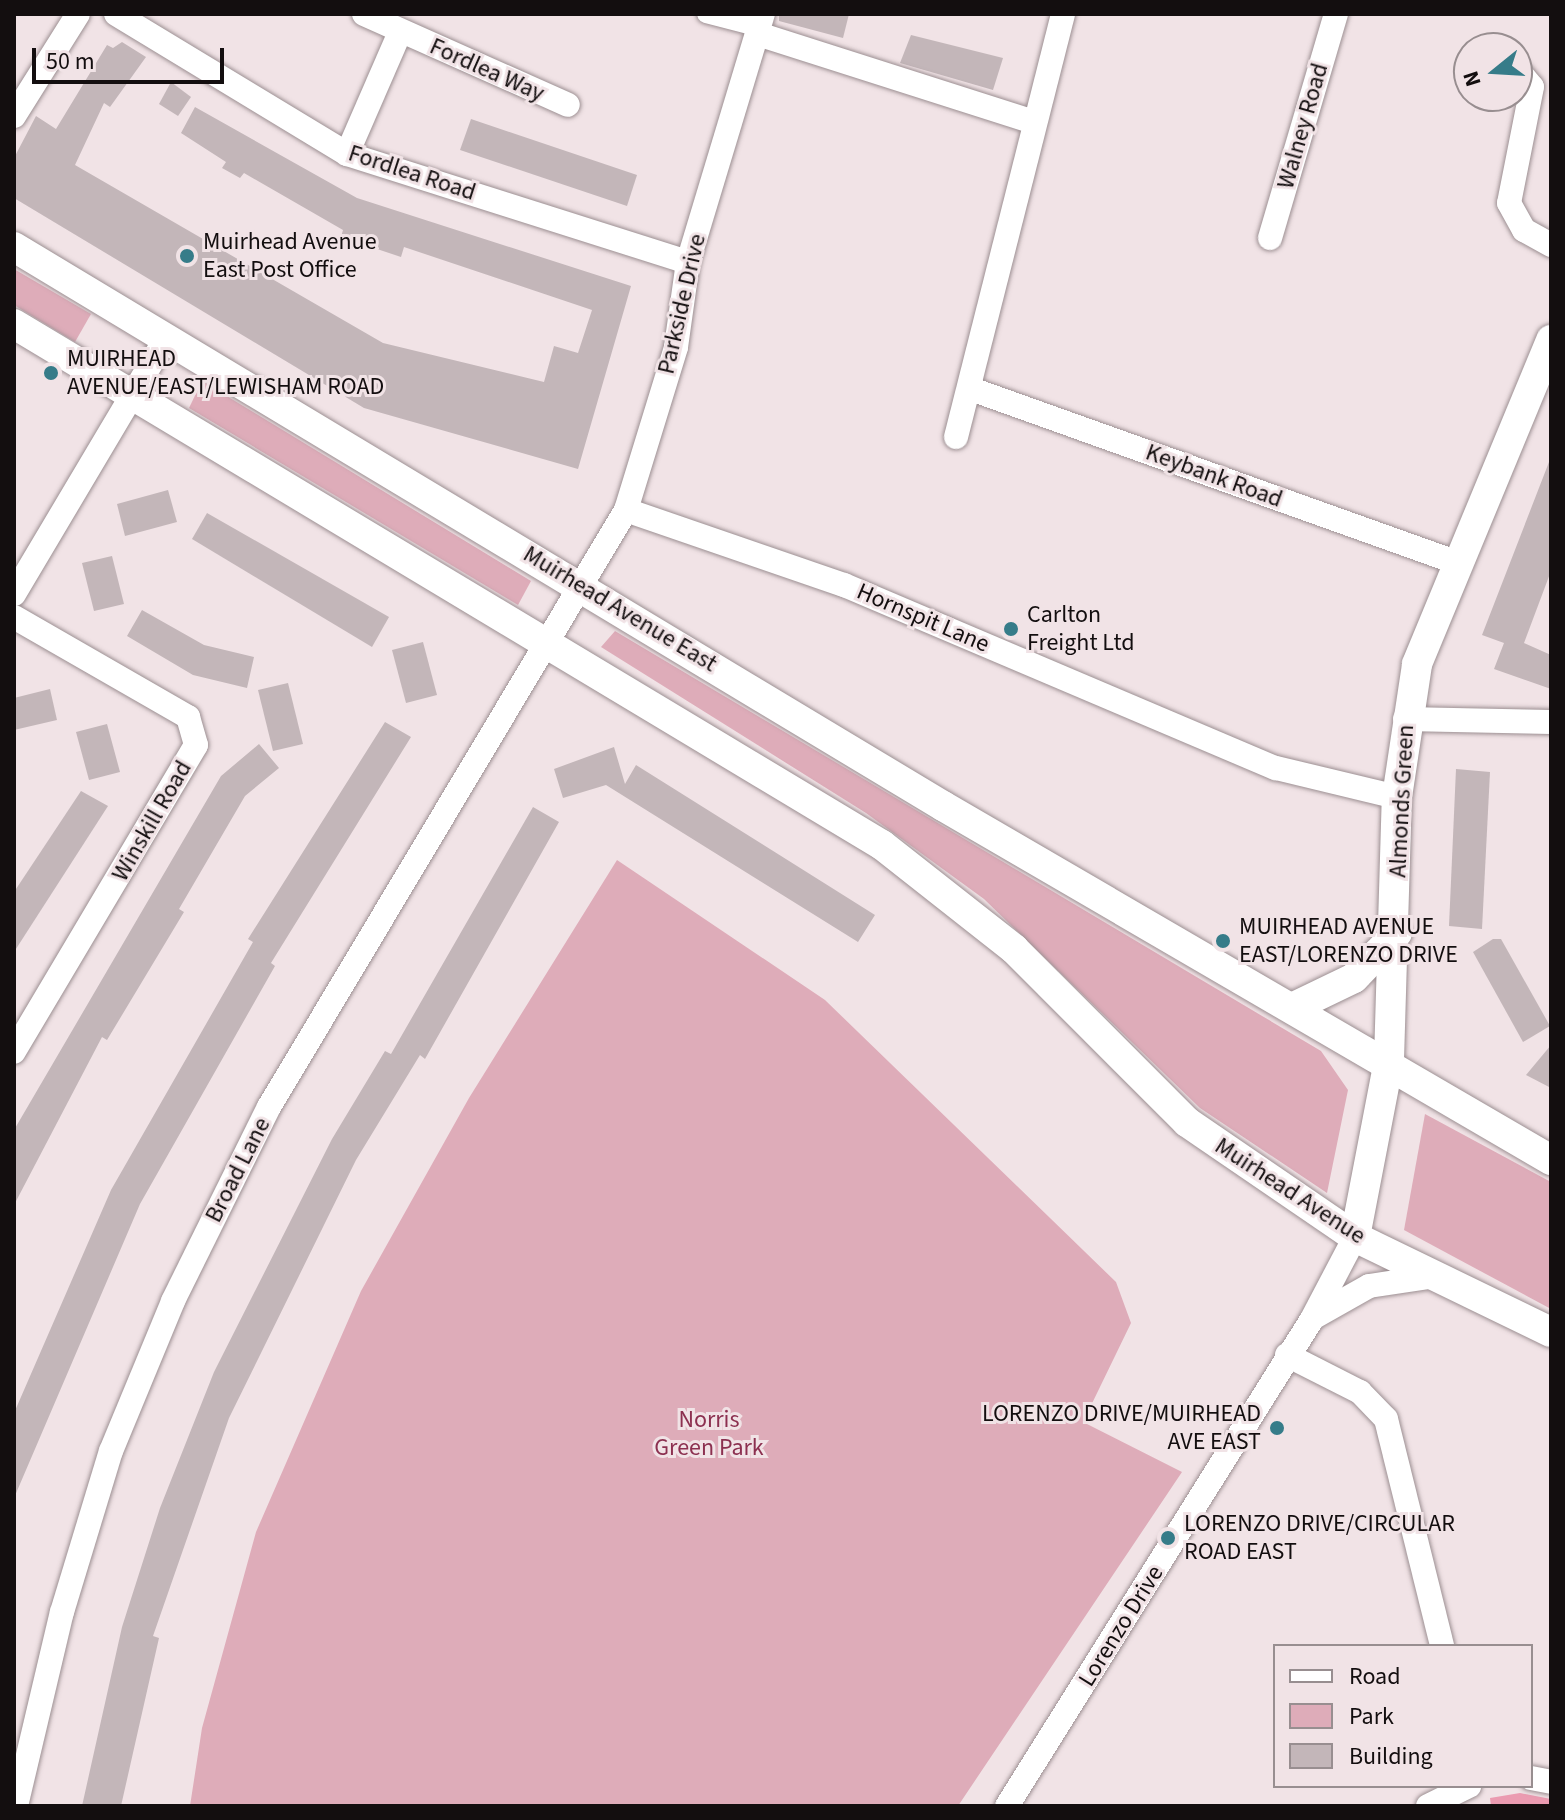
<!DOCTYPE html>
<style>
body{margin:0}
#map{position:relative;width:1565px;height:1820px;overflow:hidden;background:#f1e3e6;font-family:"Source Sans 3",sans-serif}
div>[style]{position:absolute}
.green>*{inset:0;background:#deacb9}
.forest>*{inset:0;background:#eb9bb1}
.building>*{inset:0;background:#c3b6b9}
.roads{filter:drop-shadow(0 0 2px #9c8f92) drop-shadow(0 0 2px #9c8f92)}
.pedestrian>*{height:18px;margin:-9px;padding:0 9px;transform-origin:9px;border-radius:9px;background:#fff}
.minor>*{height:24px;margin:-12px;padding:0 12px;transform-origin:12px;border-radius:12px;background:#fff}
.tertiary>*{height:30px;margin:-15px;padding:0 15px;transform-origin:15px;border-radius:15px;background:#fff}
.dots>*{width:22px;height:22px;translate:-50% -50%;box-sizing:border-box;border:4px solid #f1e3e6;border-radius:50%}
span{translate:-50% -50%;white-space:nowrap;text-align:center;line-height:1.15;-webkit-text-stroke:6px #f1e3e6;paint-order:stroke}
.street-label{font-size:24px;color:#130e0f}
.poi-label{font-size:24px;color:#130e0f}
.left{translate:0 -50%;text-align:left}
.right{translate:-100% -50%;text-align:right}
.park-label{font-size:24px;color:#8c3050}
.frame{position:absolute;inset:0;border:16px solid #130e0f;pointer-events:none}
.legend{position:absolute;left:1273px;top:1644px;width:260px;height:144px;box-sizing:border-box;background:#f1e3e6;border:2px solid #988e90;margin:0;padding:10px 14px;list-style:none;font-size:24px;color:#130e0f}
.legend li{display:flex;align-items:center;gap:16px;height:40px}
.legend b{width:40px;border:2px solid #988e90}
.north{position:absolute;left:1453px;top:32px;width:80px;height:80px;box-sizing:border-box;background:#f1e3e6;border:2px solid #988e90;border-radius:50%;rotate:252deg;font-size:22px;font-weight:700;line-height:32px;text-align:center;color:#130e0f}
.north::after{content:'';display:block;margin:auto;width:28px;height:36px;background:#367c89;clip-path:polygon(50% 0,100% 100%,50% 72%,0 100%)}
.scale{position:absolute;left:32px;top:48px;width:192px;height:36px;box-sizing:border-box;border:4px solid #130e0f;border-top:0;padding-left:10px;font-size:24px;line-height:28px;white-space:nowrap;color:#130e0f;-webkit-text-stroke:6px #f1e3e6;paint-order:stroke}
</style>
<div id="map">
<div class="green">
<div style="clip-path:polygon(14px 269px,91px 314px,75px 342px,14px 305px)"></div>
<div style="clip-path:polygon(202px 381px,531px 581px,518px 605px,189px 408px)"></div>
<div style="clip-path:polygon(615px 631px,1321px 1051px,1348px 1090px,1327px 1193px,1200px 1108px,984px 899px,866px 813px,601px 647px)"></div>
<div style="clip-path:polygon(617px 860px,825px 1000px,1116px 1282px,1131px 1323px,1083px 1422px,1182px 1472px,958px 1806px,190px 1806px,202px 1728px,256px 1532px,361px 1291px,469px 1098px)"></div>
<div style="clip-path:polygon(1425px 1114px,1551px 1182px,1551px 1309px,1404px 1230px)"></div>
</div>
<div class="forest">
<div style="clip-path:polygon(1520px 1793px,1551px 1799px,1551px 1806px,1491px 1806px,1490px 1798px)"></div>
</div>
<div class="building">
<div style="clip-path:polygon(779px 14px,849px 14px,843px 38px,779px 21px)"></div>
<div style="clip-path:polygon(911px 35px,1003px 58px,993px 90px,900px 63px)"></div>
<div style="clip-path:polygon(122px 42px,146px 57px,110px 107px,104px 103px,75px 165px,383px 343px,544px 382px,554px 346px,578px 353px,592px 310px,404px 247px,401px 257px,341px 237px,343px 230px,244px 173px,240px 178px,222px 168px,226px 162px,181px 133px,195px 107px,357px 198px,631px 286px,578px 469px,364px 408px,14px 198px,14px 158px,36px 116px,56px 129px,107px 45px,113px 48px)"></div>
<div style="clip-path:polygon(171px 82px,191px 97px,178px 116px,159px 104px)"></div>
<div style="clip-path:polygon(471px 119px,637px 175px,627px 206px,460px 150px)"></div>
<div style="clip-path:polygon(1549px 462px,1551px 571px,1524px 643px,1551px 655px,1551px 689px,1494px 669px,1504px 643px,1482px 635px)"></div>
<div style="clip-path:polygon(168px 490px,177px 522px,125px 536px,117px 504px)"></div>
<div style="clip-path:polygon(207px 513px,389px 617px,372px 647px,192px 539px)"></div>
<div style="clip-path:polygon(112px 556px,124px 604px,94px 611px,82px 563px)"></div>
<div style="clip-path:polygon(142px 610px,204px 645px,254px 657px,247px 688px,193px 675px,127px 636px)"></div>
<div style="clip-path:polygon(423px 642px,437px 695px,406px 703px,392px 650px)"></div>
<div style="clip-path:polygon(288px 683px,303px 744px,273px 751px,258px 690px)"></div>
<div style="clip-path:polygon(50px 689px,57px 720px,14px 730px,14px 698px)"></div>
<div style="clip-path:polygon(385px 722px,411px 737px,271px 963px,275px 966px,140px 1204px,14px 1498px,14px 1413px,111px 1190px,253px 942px,248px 939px)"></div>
<div style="clip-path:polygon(107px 724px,120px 772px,89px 780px,76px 732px)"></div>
<div style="clip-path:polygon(259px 744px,279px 768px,245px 796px,179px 909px,184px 912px,107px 1040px,102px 1037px,14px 1205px,14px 1130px,221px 776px)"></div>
<div style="clip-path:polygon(614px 747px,625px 784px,636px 765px,875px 915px,858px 942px,606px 785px,563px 798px,554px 769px)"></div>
<div style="clip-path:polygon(1456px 769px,1490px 772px,1482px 929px,1449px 926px)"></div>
<div style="clip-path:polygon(81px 791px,108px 806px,14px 952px,14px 892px)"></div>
<div style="clip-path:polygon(533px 807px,559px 822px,425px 1059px,420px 1055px,356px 1160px,229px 1418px,153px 1636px,159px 1638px,121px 1806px,82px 1806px,122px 1627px,160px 1508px,214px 1372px,332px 1139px,385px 1051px,391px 1054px)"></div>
<div style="clip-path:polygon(1493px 939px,1501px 939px,1550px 1026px,1523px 1042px,1473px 952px)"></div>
<div style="clip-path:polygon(1551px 1045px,1551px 1088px,1526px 1075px)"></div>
</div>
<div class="roads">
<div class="pedestrian">
<div style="left:706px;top:14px;width:56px;rotate:14.5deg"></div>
</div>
<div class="minor">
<div style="left:116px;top:14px;width:270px;rotate:31.2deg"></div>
<div style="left:347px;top:154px;width:358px;rotate:17.6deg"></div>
<div style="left:364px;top:14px;width:223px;rotate:24deg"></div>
<div style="left:758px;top:34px;width:287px;rotate:17.7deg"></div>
<div style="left:1517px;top:69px;width:23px;rotate:50deg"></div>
<div style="left:1532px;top:87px;width:118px;rotate:101.2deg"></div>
<div style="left:1509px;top:203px;width:31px;rotate:61deg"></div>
<div style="left:1524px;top:230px;width:31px;rotate:29deg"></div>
<div style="left:14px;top:116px;width:120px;rotate:-57.9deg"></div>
<div style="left:347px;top:154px;width:133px;rotate:-66.5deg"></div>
<div style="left:1270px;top:238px;width:234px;rotate:-73.6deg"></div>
<div style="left:971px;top:389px;width:517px;rotate:19.66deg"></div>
<div style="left:956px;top:437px;width:436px;rotate:-75.8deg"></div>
<div style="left:626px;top:510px;width:231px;rotate:19deg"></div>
<div style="left:844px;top:585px;width:469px;rotate:23deg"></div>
<div style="left:1276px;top:768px;width:124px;rotate:13.5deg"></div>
<div style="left:14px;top:594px;width:298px;rotate:-59.3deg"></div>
<div style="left:14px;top:617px;width:201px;rotate:29.9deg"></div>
<div style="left:188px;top:717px;width:29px;rotate:74deg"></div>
<div style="left:196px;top:745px;width:357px;rotate:120.7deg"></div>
<div style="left:1405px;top:719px;width:146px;rotate:1.2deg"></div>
<div style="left:1316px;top:1316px;width:61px;rotate:-29.5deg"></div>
<div style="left:1369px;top:1286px;width:66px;rotate:-8.7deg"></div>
<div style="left:1287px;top:1355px;width:82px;rotate:26.9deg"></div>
<div style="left:1360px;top:1392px;width:37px;rotate:46deg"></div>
<div style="left:1386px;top:1419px;width:234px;rotate:76.1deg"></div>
<div style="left:1531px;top:1778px;width:20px;rotate:11deg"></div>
<div style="left:16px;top:1806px;width:199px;rotate:-76.7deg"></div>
<div style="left:62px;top:1612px;width:168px;rotate:-73.1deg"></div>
<div style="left:111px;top:1451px;width:162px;rotate:-67.5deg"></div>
<div style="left:173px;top:1301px;width:216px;rotate:-63.7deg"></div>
<div style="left:269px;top:1107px;width:696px;rotate:-59.12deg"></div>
<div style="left:626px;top:510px;width:170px;rotate:-72.9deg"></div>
<div style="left:676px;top:347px;width:86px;rotate:-82deg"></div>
<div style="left:688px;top:262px;width:259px;rotate:-73.2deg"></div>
<div style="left:1007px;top:1806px;width:575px;rotate:-57.94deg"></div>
<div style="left:1312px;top:1319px;width:93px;rotate:-62.3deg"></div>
<div style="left:1428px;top:1806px;width:46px;rotate:-26deg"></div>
</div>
<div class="tertiary">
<div style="left:14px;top:247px;width:1084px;rotate:31.04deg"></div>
<div style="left:943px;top:806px;width:704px;rotate:30.21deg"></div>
<div style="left:14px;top:324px;width:1012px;rotate:30.97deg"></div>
<div style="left:882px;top:845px;width:168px;rotate:38.2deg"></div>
<div style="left:1014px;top:949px;width:245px;rotate:45deg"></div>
<div style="left:1187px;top:1122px;width:204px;rotate:34.4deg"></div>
<div style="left:1355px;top:1237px;width:218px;rotate:25.9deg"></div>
<div style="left:1296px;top:1006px;width:64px;rotate:-25.8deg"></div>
<div style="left:1354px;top:978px;width:62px;rotate:-46.3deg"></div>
<div style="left:1355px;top:1237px;width:180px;rotate:-79.1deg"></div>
<div style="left:1389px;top:1060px;width:263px;rotate:-88.3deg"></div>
<div style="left:1397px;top:797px;width:134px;rotate:-81.4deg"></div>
<div style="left:1417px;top:664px;width:351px;rotate:-67.5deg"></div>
</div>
</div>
<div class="dots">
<div style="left:187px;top:256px;background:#367c89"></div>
<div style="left:51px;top:373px;background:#367c89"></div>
<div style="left:1011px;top:629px;background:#367c89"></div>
<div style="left:1223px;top:941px;background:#367c89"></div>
<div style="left:1277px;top:1428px;background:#367c89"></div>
<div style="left:1168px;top:1538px;background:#367c89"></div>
</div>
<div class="street-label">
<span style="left:487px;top:70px;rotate:24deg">Fordlea Way</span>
<span style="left:1303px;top:126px;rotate:-74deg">Walney Road</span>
<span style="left:412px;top:173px;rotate:18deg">Fordlea Road</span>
<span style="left:682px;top:304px;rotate:-77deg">Parkside Drive</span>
<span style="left:1214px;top:476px;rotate:20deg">Keybank Road</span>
<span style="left:620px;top:609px;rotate:31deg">Muirhead Avenue East</span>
<span style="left:923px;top:618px;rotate:23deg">Hornspit Lane</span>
<span style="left:1402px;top:801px;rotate:-87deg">Almonds Green</span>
<span style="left:152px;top:821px;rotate:-60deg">Winskill Road</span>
<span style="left:238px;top:1170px;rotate:-63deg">Broad Lane</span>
<span style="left:1290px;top:1191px;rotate:33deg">Muirhead Avenue</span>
<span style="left:1121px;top:1626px;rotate:-58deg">Lorenzo Drive</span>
</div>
<div class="poi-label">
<span class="left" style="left:203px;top:256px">Muirhead Avenue<br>East Post Office</span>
<span class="left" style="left:67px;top:373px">MUIRHEAD<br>AVENUE/EAST/LEWISHAM ROAD</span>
<span class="left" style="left:1027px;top:629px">Carlton<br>Freight Ltd</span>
<span class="left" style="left:1239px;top:941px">MUIRHEAD AVENUE<br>EAST/LORENZO DRIVE</span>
<span class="right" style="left:1261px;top:1428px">LORENZO DRIVE/MUIRHEAD<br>AVE EAST</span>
<span class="left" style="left:1184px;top:1538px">LORENZO DRIVE/CIRCULAR<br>ROAD EAST</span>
</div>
<div class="park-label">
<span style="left:709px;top:1434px">Norris<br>Green Park</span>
</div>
<div class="frame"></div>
<ul class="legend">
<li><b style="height:10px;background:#fff"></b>Road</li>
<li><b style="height:22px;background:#deacb9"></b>Park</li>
<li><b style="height:22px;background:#c3b6b9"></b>Building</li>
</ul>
<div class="north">N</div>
<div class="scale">50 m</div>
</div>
